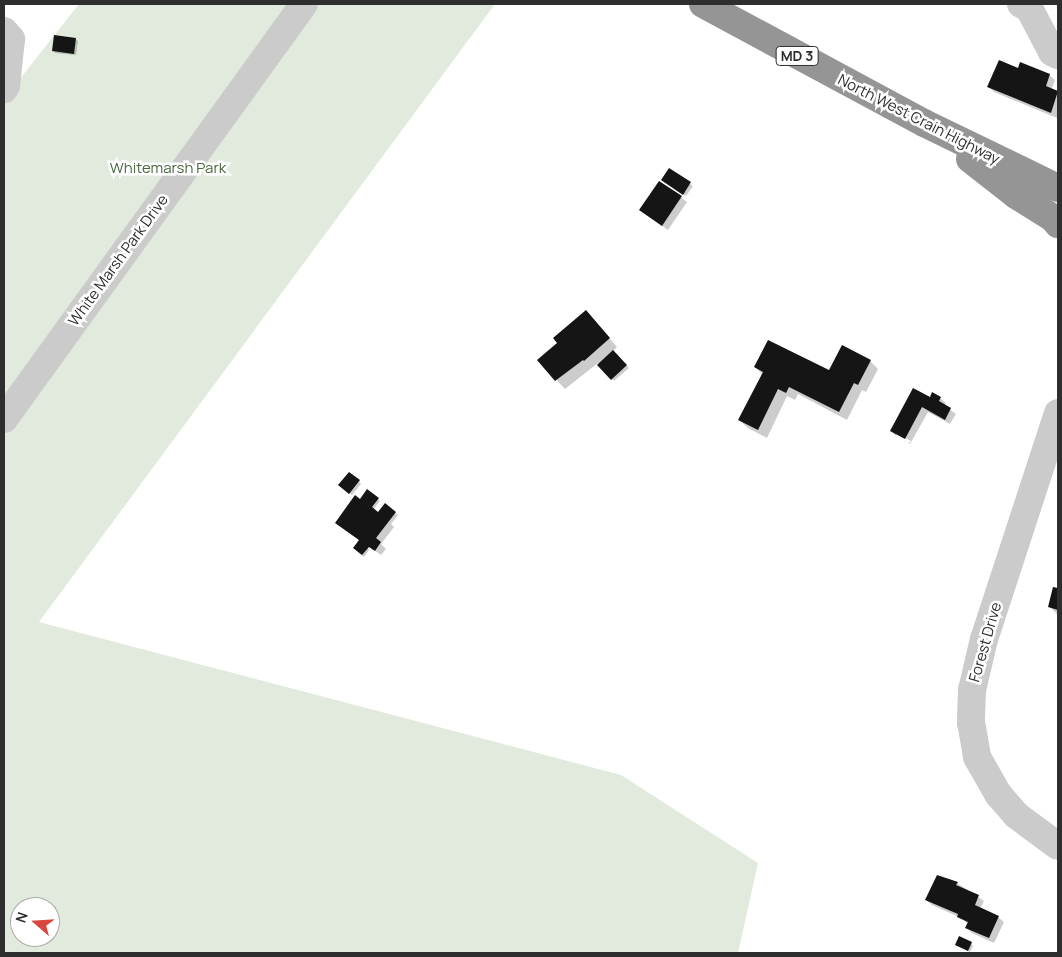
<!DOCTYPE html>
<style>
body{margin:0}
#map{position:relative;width:1062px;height:957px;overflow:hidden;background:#fff;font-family:Manrope,sans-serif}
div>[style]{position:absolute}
.green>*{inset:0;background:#e2eadd}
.shadow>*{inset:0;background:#0003}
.building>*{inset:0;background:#151515}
.minor>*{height:28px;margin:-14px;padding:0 14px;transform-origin:14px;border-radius:14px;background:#cbcbcb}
.highway>*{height:28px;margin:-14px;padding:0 14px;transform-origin:14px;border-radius:14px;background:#959595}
span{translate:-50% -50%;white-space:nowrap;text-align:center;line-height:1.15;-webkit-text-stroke:5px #fff;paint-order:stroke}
.shield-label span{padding:1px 4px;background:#fff;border:1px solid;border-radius:4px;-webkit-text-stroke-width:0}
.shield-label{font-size:14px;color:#2e2e2e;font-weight:700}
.street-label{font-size:15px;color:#2e2e2e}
.park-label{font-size:15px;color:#4c663f}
.frame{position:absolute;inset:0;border:5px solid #2e2e2e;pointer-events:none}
.north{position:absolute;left:10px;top:897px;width:50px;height:50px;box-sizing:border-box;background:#fff;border:1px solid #ababab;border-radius:50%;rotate:289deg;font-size:14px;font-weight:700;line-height:20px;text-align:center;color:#2e2e2e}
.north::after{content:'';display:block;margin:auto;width:18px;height:22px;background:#d7473e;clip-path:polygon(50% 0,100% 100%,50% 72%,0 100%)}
</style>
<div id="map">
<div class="green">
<div style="clip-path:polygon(evenodd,79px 4px,495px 4px,39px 622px,621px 775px,758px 863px,738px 953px,4px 953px,4px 99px,79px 4px,20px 907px,50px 907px,50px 937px,20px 937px,20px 907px)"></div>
</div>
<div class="shadow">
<div style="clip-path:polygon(75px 39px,78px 41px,76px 55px,55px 53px,53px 50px)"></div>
<div style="clip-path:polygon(1049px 75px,1055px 80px,1051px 90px,1058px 92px,1057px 118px,994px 92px,989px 87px)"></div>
<div style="clip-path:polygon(669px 169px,693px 186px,686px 196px,665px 182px)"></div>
<div style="clip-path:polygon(660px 182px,687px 202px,668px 230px,641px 210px)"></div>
<div style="clip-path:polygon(594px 320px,617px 347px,613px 351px,629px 368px,614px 381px,598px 363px,565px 389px,539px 361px)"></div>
<div style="clip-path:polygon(870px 361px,878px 369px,866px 392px,862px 390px,847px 420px,798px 394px,795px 400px,787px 396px,767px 438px,748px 428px,739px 420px,763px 375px,755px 367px,830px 371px)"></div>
<div style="clip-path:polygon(940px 398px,946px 403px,944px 405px,956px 414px,950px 424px,928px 412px,910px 444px,896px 436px,909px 443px,911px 441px,896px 433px,896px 436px,891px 431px,930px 399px)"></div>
<div style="clip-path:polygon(359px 481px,361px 484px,352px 495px,342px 488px)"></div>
<div style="clip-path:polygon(378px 499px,380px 501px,373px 510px,382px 517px,395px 513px,398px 515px,391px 524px,394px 527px,381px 544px,386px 549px,381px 555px,365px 544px,369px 550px,364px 557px,357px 551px,360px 541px,336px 523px,365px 504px)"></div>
<div style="clip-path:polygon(1054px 588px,1058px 589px,1058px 615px,1049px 606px)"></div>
<div style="clip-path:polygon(957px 883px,984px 901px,980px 909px,998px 917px,1004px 922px,994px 943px,972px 933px,967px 928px,968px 924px,959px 917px,932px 905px,927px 900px)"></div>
<div style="clip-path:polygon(971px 943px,973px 946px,970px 952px,956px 945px)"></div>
</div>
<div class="building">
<div style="clip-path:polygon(54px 35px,76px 38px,74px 54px,52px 51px)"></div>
<div style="clip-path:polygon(999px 60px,1018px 68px,1020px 62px,1050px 74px,1046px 86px,1058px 91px,1051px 113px,987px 87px)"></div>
<div style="clip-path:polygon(669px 168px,691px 182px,683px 195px,661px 180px)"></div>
<div style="clip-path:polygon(659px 181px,682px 196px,662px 226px,639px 210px)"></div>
<div style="clip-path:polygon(586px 310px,610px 338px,584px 361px,583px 360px,555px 381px,537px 360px,557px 343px,553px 338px)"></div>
<div style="clip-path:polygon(768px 340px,829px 370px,842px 345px,871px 360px,858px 385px,854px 383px,839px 412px,789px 387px,786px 393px,778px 389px,758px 430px,738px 420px,763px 372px,754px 367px)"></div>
<div style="clip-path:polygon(613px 350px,627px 365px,611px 380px,597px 365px)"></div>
<div style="clip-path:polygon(913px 388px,930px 397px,932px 392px,941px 397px,939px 401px,951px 408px,945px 420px,922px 407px,905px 439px,890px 431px)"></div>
<div style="clip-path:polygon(349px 472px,360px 480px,349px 494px,338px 485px)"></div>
<div style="clip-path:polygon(367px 489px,379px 498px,372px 507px,378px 512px,385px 503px,396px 512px,376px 538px,381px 542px,375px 551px,369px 547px,362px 555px,353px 548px,359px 540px,335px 523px,355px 495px,360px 499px)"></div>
<div style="clip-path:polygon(1053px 587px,1058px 588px,1058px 610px,1048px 607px)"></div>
<div style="clip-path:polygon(937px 875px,958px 882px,956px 885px,979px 895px,975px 905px,999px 916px,989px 938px,965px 928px,968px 922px,957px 917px,958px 914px,925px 900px)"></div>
<div style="clip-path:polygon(959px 936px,972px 942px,968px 951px,955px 945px)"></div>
</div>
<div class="minor">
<div style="left:1021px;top:4px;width:9px;rotate:27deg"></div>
<div style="left:1029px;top:8px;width:50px;rotate:62.4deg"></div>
<div style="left:1052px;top:52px;width:7px;rotate:27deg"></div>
<div style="left:4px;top:31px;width:11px;rotate:49deg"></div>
<div style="left:11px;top:39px;width:47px;rotate:96.1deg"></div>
<div style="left:6px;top:86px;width:4px;rotate:124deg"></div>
<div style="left:1058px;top:413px;width:238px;rotate:108.1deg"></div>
<div style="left:984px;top:639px;width:52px;rotate:103.2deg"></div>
<div style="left:972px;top:690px;width:32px;rotate:92deg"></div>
<div style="left:971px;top:722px;width:36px;rotate:80deg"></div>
<div style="left:977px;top:757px;width:43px;rotate:60.4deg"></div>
<div style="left:998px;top:794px;width:28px;rotate:49deg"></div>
<div style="left:1016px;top:815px;width:52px;rotate:36.4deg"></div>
<div style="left:4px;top:419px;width:512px;rotate:-54.14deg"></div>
</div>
<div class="highway">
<div style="left:703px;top:4px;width:251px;rotate:28.3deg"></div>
<div style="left:924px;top:123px;width:149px;rotate:25.9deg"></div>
<div style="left:970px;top:159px;width:58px;rotate:38deg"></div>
<div style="left:1016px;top:195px;width:44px;rotate:31.9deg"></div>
<div style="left:1053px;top:218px;width:8px;rotate:50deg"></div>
</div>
<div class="shield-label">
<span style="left:797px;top:56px">MD 3</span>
</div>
<div class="street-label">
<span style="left:919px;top:119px;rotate:27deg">North West Crain Highway</span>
<span style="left:118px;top:260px;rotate:-54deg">White Marsh Park Drive</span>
<span style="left:985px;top:642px;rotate:-74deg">Forest Drive</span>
</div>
<div class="park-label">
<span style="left:168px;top:168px">Whitemarsh Park</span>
</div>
<div class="frame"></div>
<div class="north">N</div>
</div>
